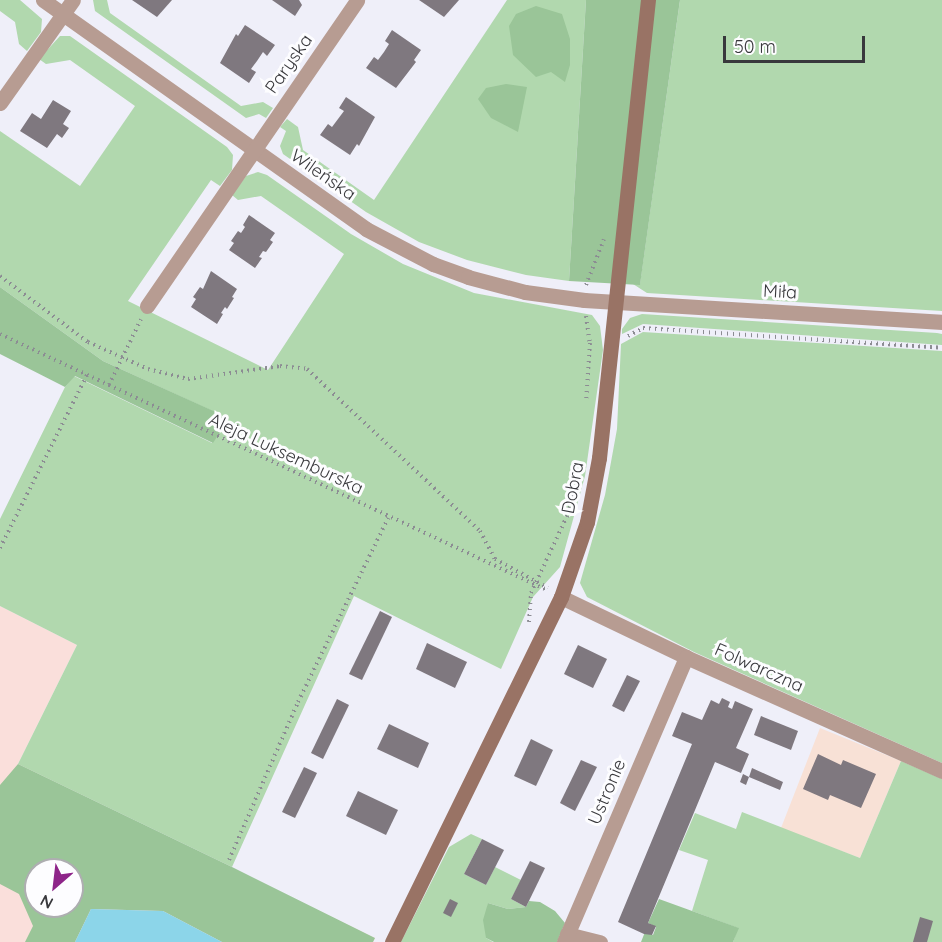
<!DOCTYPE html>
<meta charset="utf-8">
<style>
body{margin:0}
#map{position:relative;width:942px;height:942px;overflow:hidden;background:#efeff9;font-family:Quicksand,sans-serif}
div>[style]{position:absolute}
.commercial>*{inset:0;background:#f8e1d6}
.industrial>*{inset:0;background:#fadfdb}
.green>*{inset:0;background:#b1d8ae}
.forest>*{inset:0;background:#9ac598}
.water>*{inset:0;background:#8cd5e9}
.building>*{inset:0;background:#7f787f}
.path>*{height:4px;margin-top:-2px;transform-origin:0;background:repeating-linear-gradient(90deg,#8c8c93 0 1.5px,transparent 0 6px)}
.street>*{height:15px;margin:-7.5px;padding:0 7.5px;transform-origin:7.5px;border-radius:7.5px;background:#b79c92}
.secondary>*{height:15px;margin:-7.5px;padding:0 7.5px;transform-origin:7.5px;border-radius:7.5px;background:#997365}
span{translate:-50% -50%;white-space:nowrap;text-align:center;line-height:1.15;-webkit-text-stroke:6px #fdfdff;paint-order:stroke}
.street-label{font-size:18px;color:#38383c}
.north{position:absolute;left:24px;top:858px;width:60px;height:60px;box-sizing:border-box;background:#fdfdff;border:2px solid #aeaeb1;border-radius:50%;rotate:208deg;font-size:16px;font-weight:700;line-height:24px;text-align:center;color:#38383c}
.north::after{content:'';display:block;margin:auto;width:21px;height:27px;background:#8e2589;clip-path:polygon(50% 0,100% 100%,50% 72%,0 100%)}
.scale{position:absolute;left:723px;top:36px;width:142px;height:27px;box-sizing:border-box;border:3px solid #38383c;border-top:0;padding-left:8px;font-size:18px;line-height:21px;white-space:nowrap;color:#38383c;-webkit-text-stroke:4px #fdfdff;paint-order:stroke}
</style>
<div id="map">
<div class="commercial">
<div style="clip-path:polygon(820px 728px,901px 761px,860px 858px,781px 828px)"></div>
</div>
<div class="industrial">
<div style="clip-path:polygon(evenodd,0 606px,77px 645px,18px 764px,375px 938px,373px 942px,0 942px,0 606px,36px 870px,72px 870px,72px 906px,36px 906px,36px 870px)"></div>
</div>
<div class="green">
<div style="clip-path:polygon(0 0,20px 0,42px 19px,41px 32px,27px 51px,19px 44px,15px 22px,0 11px)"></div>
<div style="clip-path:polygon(93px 0,107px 0,110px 13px,241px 106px,263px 102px,273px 108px,266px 118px,259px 114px,246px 118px,95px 11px)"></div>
<div style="clip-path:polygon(507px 0,586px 0,569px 281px,526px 275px,467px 260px,419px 242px,366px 212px,283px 154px,280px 146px,286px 131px,280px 127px,287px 119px,298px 127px,303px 150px,374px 200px)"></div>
<div style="clip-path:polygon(680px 0,942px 0,942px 311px,647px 293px,633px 284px,640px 284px)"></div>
<div style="clip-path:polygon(60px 36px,70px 36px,227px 147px,233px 155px,232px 170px,220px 186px,211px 180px,128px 301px,268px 370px,344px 254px,261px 196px,238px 200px,232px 195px,246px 176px,258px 172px,267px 175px,351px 234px,403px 264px,474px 293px,592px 315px,600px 326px,603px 350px,585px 476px,560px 567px,533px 597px,501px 669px,354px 596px,232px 867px,18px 764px,77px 645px,0 606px,0 519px,65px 387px,74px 376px,212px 443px,228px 418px,103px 361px,0 287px,0 131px,80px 186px,135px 106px,70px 60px,46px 64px,39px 59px)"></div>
<div style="clip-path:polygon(642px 314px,937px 333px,942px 334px,942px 345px,643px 324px,622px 334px,622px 329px,630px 318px)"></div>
<div style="clip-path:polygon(643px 332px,942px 351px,942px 763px,694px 652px,587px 597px,580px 583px,605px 495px,617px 429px,621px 344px)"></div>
<div style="clip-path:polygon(901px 761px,942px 779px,942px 942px,733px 942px,738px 928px,692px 911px,708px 860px,679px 850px,695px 813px,736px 829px,742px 812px,860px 858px)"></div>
<div style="clip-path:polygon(471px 834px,482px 839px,464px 874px,486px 885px,495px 867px,521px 880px,511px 899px,526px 907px,508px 909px,488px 903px,486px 938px,493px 942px,401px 942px,449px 847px)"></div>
</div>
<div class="forest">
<div style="clip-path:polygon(586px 0,680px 0,640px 285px,569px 281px)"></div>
<div style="clip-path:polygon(536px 6px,562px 14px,570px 39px,570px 65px,565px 82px,551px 72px,536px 77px,513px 55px,509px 26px,516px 14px)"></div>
<div style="clip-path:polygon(506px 84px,527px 87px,518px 132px,491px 118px,478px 99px,486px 88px)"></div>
<div style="clip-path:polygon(0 287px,103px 361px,229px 418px,213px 443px,75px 376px,65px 387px,0 354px)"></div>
<div style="clip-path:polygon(evenodd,18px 764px,232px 867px,375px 938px,373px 942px,222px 942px,163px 911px,91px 909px,75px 942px,25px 942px,33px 926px,19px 894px,0 884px,0 785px,18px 764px,36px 870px,72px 870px,72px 906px,36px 906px,36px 870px)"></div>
<div style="clip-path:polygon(659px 899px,739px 928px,733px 942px,641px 942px,645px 932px,653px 935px,656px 927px,648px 923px)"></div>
<div style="clip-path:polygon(529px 901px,540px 902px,555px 911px,565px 923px,557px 942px,494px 942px,486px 938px,483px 920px,488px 903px,508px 909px,526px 907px)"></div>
</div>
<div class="water">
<div style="clip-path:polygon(91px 909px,163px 911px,222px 942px,75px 942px)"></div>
</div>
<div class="building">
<div style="clip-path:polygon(132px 0,172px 0,157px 17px)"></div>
<div style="clip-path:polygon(272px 0,299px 0,302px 5px,295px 16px)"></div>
<div style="clip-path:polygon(419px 0,459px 0,444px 17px)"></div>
<div style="clip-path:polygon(245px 25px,275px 45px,267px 56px,263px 52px,257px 61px,251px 69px,256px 72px,249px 83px,220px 63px,236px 34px,238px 36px)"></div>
<div style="clip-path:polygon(392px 30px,421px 50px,414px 60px,416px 62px,396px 88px,366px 68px,374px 57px,378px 60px,384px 52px,389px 44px,385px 41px)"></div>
<div style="clip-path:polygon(346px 97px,375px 117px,359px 146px,357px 144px,350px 155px,320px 135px,328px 124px,332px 127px,344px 111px,339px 108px)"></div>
<div style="clip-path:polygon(53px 100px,71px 111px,63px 124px,69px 128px,62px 138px,57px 134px,47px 148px,20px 131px,32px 113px,41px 119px)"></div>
<div style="clip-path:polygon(249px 215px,275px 233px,270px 240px,273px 242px,266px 252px,263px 251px,259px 257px,262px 258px,255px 268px,229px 250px,234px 243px,231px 241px,238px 231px,241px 233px,245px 227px,243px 225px)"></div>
<div style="clip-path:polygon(211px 271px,237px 289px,232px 297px,234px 298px,227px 309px,225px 307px,221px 313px,223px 314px,217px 324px,191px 307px,196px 299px,193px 297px,200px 287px,203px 289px)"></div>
<div style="clip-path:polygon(380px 611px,392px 617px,362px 680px,349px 674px)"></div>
<div style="clip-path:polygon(427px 643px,467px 662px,455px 688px,416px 669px)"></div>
<div style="clip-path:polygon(578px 645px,607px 659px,593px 688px,564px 674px)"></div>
<div style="clip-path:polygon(627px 675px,640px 681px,624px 712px,612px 706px)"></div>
<div style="clip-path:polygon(722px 698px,730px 702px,728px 707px,732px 709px,735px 701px,753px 709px,736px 748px,749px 754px,741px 773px,715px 762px,648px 923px,656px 926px,652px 935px,644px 934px,618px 922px,692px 744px,672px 736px,682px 712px,702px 720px,711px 700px,719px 704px)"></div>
<div style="clip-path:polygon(337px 699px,349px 705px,323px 759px,311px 753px)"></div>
<div style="clip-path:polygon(761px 716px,798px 731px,791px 750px,754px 735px)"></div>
<div style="clip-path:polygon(389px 724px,429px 743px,418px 768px,377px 749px)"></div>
<div style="clip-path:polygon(531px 739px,553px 750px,536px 786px,514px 776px)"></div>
<div style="clip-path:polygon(818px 754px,841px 765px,843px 760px,876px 774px,861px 808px,830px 795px,828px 800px,803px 789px)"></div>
<div style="clip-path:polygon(581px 760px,597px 767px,575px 811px,560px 803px)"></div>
<div style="clip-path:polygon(304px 767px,317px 773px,295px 818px,282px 812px)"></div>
<div style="clip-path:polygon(752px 768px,783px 782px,780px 790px,749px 777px,746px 785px,740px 782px,743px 774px,749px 777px)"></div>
<div style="clip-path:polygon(358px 791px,398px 810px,386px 835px,346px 816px)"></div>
<div style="clip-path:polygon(482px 839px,504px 850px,486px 885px,464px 874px)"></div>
<div style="clip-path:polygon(530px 861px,545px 868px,526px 907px,511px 899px)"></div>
<div style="clip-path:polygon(450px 899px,458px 903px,451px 917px,443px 913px)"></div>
<div style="clip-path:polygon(920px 917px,933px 921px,927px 942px,913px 942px)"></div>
</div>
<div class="path">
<div style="left:0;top:276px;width:110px;rotate:36.9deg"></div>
<div style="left:88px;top:342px;width:66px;rotate:24.2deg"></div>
<div style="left:148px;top:369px;width:41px;rotate:14deg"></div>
<div style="left:188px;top:379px;width:93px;rotate:-8deg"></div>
<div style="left:280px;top:366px;width:27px;rotate:6deg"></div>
<div style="left:307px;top:369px;width:237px;rotate:43.1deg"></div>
<div style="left:480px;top:531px;width:32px;rotate:62deg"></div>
<div style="left:495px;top:559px;width:60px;rotate:28.7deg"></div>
<div style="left:586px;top:285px;width:49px;rotate:-68.6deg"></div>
<div style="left:586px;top:316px;width:27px;rotate:82deg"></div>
<div style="left:590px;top:343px;width:58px;rotate:93.9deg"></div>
<div style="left:0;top:334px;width:604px;rotate:25.08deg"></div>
<div style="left:628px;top:336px;width:17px;rotate:-28deg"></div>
<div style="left:643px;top:328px;width:300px;rotate:3.8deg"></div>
<div style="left:109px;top:385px;width:73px;rotate:-64.1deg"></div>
<div style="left:0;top:548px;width:194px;rotate:-63.3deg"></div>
<div style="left:529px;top:622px;width:29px;rotate:-86deg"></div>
<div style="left:531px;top:593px;width:87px;rotate:-64.9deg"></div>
<div style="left:568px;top:514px;width:24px;rotate:-75deg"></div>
<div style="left:229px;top:860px;width:172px;rotate:-66.4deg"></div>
<div style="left:298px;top:702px;width:205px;rotate:-63.9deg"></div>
</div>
<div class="street">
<div style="left:43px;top:0;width:396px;rotate:35.3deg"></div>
<div style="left:366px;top:229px;width:76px;rotate:27.6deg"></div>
<div style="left:433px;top:264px;width:37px;rotate:20deg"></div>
<div style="left:468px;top:277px;width:59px;rotate:14.7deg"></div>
<div style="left:525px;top:292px;width:60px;rotate:7.7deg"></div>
<div style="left:584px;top:300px;width:359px;rotate:3.5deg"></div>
<div style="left:0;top:103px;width:126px;rotate:-54.7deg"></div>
<div style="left:147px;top:306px;width:371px;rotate:-55.5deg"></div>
<div style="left:561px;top:597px;width:139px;rotate:25.6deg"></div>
<div style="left:686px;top:657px;width:280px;rotate:24deg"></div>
<div style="left:567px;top:934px;width:34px;rotate:14deg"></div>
<div style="left:564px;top:942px;width:310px;rotate:-66.8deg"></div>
</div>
<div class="secondary">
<div style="left:392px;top:942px;width:384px;rotate:-63.9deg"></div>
<div style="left:561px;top:597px;width:79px;rotate:-70.9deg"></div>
<div style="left:587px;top:522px;width:65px;rotate:-79.4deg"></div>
<div style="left:599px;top:458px;width:461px;rotate:-83.9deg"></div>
</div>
<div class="street-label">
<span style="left:289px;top:64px;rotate:-55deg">Paryska</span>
<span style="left:323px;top:175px;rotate:35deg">Wileńska</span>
<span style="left:780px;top:292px;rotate:3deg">Miła</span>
<span style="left:286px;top:454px;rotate:25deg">Aleja Luksemburska</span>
<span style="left:573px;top:488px;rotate:-79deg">Dobra</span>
<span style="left:759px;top:668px;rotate:24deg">Folwarczna</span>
<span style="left:607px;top:792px;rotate:-67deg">Ustronie</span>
</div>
<div class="north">N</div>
<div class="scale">50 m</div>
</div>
